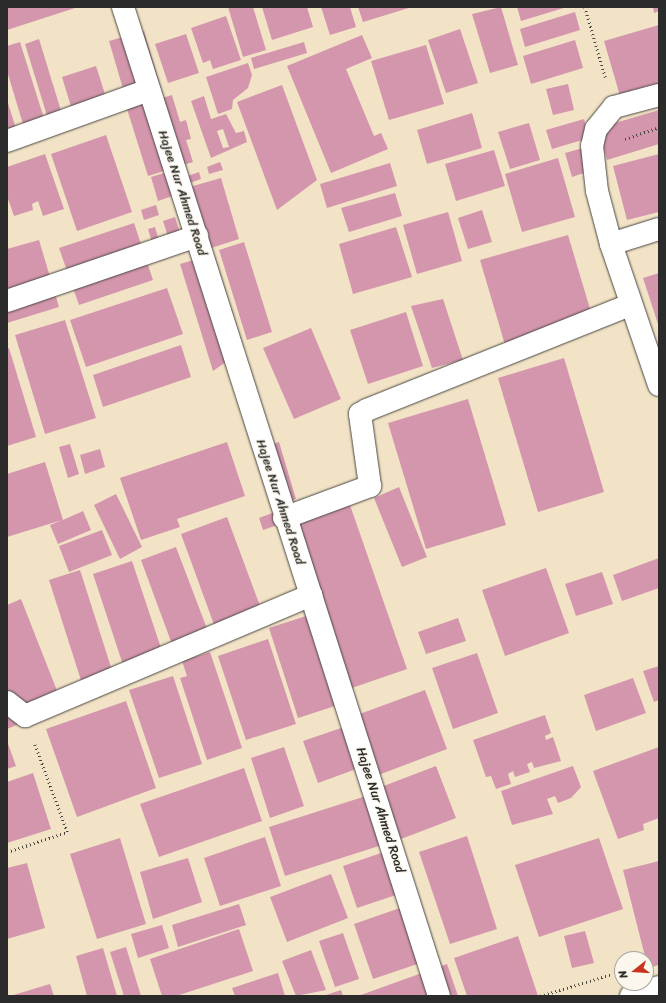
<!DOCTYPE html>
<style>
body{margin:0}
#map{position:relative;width:666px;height:1003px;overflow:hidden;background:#f2e3c6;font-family:Sriracha,sans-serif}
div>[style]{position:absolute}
.building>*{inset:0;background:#d496ad}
.path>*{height:2.5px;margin-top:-1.25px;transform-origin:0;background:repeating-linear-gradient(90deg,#494742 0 1px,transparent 0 4px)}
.roads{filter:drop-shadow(0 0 1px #494742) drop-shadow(0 0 1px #494742)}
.minor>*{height:22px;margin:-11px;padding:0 11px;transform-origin:11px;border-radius:11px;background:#fff}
span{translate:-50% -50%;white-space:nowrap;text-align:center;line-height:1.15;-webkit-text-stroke:3px #fbf7ec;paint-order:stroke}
.street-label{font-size:13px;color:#2b2b2b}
.frame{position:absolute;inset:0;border:8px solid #2b2b2b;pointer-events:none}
.north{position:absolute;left:614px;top:951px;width:40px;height:40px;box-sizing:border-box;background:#fbf7ec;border:1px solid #a8a59f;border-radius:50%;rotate:253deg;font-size:11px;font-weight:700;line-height:16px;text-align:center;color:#2b2b2b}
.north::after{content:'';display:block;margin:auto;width:14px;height:18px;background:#c8321e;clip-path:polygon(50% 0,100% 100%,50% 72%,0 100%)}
</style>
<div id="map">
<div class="building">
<div style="clip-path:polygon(7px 7px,75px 7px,75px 8px,7px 30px)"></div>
<div style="clip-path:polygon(228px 7px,253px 7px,266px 50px,243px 57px)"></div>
<div style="clip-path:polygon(262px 7px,307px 7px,313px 27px,272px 40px)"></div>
<div style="clip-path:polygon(321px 7px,350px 7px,356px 27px,330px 35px)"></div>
<div style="clip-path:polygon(358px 7px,412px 7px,363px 22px)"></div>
<div style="clip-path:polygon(501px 7px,518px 65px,490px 73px,472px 14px)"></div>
<div style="clip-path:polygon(517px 7px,567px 7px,521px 21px)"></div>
<div style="clip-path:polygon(653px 7px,659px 7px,659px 11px,654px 13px)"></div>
<div style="clip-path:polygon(575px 12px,580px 30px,525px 47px,520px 29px)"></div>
<div style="clip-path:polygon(226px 16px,241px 60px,213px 69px,210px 60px,203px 63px,191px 28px)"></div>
<div style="clip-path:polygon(659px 25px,659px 84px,620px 96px,604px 41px)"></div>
<div style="clip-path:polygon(460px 29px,478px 83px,446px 93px,428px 40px)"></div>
<div style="clip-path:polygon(144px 31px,161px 88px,126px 99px,109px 41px)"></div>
<div style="clip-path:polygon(186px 34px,199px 73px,168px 83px,155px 44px)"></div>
<div style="clip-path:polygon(362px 35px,372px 58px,346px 69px,374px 136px,381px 133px,388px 149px,331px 173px,287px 66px)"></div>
<div style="clip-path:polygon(39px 39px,66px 127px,52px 132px,25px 44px)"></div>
<div style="clip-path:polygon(575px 40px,583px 68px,531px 84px,523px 56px)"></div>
<div style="clip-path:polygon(20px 42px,47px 128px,26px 134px,7px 71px,7px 46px)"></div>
<div style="clip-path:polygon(304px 42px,307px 53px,254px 69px,251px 58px)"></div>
<div style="clip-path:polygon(426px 45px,444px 104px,389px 120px,371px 61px)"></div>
<div style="clip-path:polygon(248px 63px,252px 75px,248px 88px,233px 100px,232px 109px,218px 114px,206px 77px)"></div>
<div style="clip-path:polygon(96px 66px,111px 113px,76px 123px,62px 77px)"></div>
<div style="clip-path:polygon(568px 84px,574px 110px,553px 115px,546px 89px)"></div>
<div style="clip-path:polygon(282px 85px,317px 180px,277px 210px,237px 102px)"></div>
<div style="clip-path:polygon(172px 95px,180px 122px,186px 120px,191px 139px,186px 140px,193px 162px,148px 176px,127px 109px)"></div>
<div style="clip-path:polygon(evenodd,204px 96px,211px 119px,226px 114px,236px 133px,244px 131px,247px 142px,211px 158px,191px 101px,204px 96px,223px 129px,229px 147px,223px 148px,217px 131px,223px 129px)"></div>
<div style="clip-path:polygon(7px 100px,19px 138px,7px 142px)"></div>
<div style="clip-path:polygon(659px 110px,659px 144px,607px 160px,598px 128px)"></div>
<div style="clip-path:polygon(472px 113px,482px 148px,427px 164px,417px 130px)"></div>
<div style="clip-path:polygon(584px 119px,589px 138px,552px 149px,546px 130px)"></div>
<div style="clip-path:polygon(529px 123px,540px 160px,510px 169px,498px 132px)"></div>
<div style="clip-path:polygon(106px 135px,132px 212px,77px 231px,51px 154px)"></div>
<div style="clip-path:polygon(583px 148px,590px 171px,572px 177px,565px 153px)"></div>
<div style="clip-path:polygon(494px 150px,505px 186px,456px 201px,445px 164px)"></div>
<div style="clip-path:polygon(45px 154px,64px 209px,43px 216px,38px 201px,32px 204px,33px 210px,14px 216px,7px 196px,7px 167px)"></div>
<div style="clip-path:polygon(659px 154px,659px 212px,627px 220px,613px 166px)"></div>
<div style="clip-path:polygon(558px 158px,575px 217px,522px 232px,505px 174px)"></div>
<div style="clip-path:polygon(220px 162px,223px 170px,209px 174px,207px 167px)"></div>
<div style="clip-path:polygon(390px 163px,397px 186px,327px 208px,320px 184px)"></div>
<div style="clip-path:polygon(177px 169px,184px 192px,158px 201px,151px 177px)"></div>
<div style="clip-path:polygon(199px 172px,201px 179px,187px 184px,185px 177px)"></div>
<div style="clip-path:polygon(221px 178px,239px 239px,205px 250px,186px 188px)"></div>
<div style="clip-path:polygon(395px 193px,402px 216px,349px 232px,341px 208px)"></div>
<div style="clip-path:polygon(156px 205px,159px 215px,144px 220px,141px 210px)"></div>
<div style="clip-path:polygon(482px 210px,492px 242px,468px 249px,458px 218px)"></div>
<div style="clip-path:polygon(448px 212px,462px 261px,417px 274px,403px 225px)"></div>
<div style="clip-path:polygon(175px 217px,182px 239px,170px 243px,163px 221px)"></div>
<div style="clip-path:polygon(134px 223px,153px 280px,79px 305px,59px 248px)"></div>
<div style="clip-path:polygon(155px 227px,160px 244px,153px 246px,148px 229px)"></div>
<div style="clip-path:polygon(396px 227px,412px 277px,353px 294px,339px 244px)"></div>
<div style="clip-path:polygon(568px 235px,596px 329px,508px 355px,480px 260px)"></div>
<div style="clip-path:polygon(39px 240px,59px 307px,7px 323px,7px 249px)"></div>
<div style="clip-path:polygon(244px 242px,272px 332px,247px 340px,219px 250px)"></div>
<div style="clip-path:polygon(214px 254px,244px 349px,213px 371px,180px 264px)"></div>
<div style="clip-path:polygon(659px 273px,659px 323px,658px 324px,643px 278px)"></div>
<div style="clip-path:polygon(167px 288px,183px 334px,86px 367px,70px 320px)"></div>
<div style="clip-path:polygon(443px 299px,463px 360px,432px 368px,411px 306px)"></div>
<div style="clip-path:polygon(406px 312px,423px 366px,368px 384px,350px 330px)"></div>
<div style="clip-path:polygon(65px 320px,96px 418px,45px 434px,15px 335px)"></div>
<div style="clip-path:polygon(311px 328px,341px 399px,294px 419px,263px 348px)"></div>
<div style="clip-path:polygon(181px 345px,191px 377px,103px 407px,93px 375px)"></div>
<div style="clip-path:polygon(9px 348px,36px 437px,7px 446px,7px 349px)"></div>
<div style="clip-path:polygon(564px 358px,604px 492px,538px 512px,498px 378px)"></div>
<div style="clip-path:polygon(468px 399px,506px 525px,426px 549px,388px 423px)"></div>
<div style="clip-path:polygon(227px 442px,245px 496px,177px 519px,180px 527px,141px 540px,120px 478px)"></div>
<div style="clip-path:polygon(279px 442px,296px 499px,271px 507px,253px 450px)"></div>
<div style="clip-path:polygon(70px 444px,79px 474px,68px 478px,59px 447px)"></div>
<div style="clip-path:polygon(100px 449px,105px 467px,85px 474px,80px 455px)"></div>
<div style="clip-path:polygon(45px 462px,63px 520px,83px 511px,91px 530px,58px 544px,50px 525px,62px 520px,7px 537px,7px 474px)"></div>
<div style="clip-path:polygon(399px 487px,427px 557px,402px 567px,374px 498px)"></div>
<div style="clip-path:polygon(116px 494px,142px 547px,120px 559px,94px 505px)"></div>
<div style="clip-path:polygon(350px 505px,407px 669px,346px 690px,290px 526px)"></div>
<div style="clip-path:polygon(291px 506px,295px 519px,263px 530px,259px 518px)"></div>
<div style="clip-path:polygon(227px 517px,263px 614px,216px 630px,181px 534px)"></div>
<div style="clip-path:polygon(102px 530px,112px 555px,69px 572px,59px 546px)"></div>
<div style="clip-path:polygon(176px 547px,209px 634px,173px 647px,141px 560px)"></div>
<div style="clip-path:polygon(659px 558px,659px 588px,622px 601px,613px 575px)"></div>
<div style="clip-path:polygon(132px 561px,166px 663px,127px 677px,93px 574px)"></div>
<div style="clip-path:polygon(546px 568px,569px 633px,505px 656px,482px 590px)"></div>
<div style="clip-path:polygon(80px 570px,117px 686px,86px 696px,49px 580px)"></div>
<div style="clip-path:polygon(602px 572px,613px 604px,576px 616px,565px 584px)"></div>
<div style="clip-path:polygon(21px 599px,63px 706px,7px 729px,7px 605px)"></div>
<div style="clip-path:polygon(309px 615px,338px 705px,298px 718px,269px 628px)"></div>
<div style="clip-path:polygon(458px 618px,466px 641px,426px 654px,418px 632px)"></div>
<div style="clip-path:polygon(268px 639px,296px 724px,246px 740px,218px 656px)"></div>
<div style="clip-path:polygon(210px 652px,242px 748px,207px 760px,180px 678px,187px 676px,182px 661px)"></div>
<div style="clip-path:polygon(477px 653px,498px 713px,453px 729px,432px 668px)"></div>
<div style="clip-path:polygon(659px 666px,659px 700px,654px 702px,643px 671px)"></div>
<div style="clip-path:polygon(173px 676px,202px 764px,159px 778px,129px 690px)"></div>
<div style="clip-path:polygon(633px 678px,646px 713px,596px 731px,584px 695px)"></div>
<div style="clip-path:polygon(425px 690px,447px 749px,368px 779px,346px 719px)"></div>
<div style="clip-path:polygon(126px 701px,156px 788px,77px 817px,46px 729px)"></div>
<div style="clip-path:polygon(545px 715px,551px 733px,545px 736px,546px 740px,553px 737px,561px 761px,534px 768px,532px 762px,527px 764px,530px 772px,515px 777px,513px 771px,508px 774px,511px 784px,496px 789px,491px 776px,486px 777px,473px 740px)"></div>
<div style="clip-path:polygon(344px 727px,359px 768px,318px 783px,303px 741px)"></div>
<div style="clip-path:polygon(7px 741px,16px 766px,7px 769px)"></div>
<div style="clip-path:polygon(284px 747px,304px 806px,270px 818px,251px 758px)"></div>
<div style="clip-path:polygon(659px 747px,659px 818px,643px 824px,644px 830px,618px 839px,593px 771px)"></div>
<div style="clip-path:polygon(436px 766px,456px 818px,401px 839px,381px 787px)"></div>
<div style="clip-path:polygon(573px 766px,581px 787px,571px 798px,558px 803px,555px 796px,547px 799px,553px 814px,512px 825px,501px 791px)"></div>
<div style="clip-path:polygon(244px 768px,262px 821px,159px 857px,140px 804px)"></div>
<div style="clip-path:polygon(33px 773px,51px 829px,7px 843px,7px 782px)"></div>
<div style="clip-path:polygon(366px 796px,382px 845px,285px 876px,269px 827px)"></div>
<div style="clip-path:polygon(467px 836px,497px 929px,450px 944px,419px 852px)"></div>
<div style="clip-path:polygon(265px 837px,281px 886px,220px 906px,204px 858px)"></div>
<div style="clip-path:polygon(120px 838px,146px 924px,97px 939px,70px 854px)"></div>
<div style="clip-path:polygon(599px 838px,623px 909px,539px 937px,515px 865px)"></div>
<div style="clip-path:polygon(384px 852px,399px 894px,357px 908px,343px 866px)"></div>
<div style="clip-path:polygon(188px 858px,202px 902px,153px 919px,140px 872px)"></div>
<div style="clip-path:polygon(659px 861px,659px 965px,648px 968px,623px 870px)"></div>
<div style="clip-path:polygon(27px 863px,45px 928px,7px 939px,7px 868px)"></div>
<div style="clip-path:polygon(331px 874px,348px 918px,287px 942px,270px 897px)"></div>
<div style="clip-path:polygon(420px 901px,438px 957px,373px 979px,354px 924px)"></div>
<div style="clip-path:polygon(239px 904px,246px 925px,178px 947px,172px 925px)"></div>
<div style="clip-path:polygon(162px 925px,169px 948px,138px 958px,131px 934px)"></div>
<div style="clip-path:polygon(239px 929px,253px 971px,176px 996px,162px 996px,150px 959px)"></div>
<div style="clip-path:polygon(585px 931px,594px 963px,572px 968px,564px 936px)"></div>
<div style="clip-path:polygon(343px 933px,359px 979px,335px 987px,319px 941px)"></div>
<div style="clip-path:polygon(518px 936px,538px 996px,467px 996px,454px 958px)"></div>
<div style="clip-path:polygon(126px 947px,141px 996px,124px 996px,110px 952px)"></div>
<div style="clip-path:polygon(103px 948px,117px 996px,87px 996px,76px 956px)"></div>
<div style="clip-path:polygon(311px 950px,326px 990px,296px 996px,282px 961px)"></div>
<div style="clip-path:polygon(447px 964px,458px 996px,358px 996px)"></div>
<div style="clip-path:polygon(278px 973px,285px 996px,235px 996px,232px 988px)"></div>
<div style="clip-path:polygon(50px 984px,54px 996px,10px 996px)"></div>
<div style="clip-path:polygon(341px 990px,343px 996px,323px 996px)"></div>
</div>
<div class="path">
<div style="left:585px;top:7px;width:75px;rotate:73.7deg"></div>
<div style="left:625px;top:139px;width:36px;rotate:-19deg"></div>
<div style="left:7px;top:852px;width:63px;rotate:-18.4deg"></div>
<div style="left:67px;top:832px;width:95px;rotate:-110.3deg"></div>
<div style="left:540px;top:996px;width:75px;rotate:-17deg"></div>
</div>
<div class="roads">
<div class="minor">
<div style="left:123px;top:7px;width:1038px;rotate:72.28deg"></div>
<div style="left:659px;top:95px;width:47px;rotate:165.1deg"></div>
<div style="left:614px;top:107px;width:28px;rotate:129deg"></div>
<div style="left:596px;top:129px;width:17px;rotate:103deg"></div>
<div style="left:592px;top:146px;width:45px;rotate:83.7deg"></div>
<div style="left:597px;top:191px;width:55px;rotate:75.2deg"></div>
<div style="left:611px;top:244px;width:149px;rotate:71.2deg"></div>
<div style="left:7px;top:141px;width:151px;rotate:-19.8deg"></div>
<div style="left:611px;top:244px;width:50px;rotate:-17.4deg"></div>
<div style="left:7px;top:301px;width:201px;rotate:-18.9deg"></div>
<div style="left:284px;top:518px;width:92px;rotate:-20.4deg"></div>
<div style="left:370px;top:486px;width:73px;rotate:-97.9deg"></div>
<div style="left:360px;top:414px;width:8px;rotate:-30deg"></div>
<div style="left:367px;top:410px;width:282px;rotate:-21.8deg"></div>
<div style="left:7px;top:702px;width:23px;rotate:38deg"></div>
<div style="left:25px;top:716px;width:311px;rotate:-22.9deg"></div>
<div style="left:631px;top:996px;width:29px;rotate:-18deg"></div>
</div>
</div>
<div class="street-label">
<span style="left:182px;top:193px;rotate:72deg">Hajee Nur Ahmed Road</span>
<span style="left:280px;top:502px;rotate:72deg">Hajee Nur Ahmed Road</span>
<span style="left:380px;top:810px;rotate:72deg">Hajee Nur Ahmed Road</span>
</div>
<div class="frame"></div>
<div class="north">N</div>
</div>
